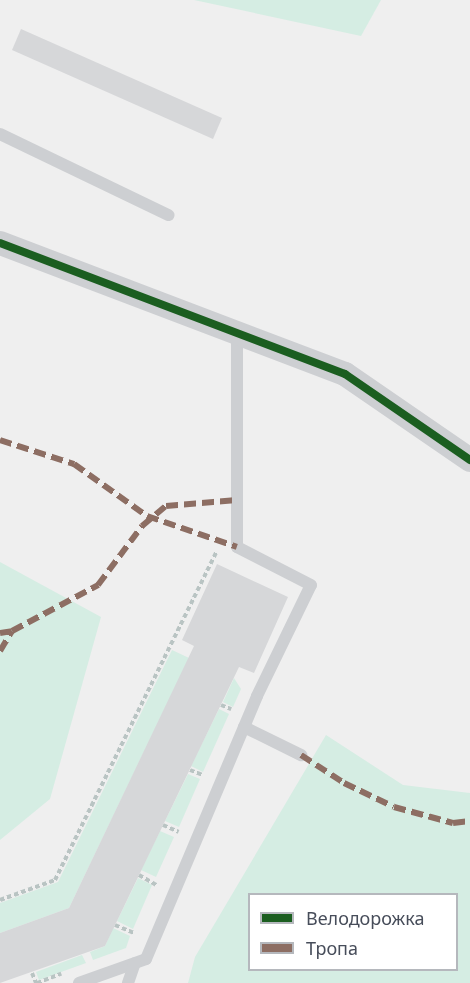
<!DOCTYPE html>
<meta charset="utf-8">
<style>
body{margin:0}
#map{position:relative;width:470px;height:983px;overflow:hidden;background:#efefef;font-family:"Noto Sans",sans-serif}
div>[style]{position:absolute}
.green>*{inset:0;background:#d5ede3}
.building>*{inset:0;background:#d6d7d9}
.path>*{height:4px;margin-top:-2px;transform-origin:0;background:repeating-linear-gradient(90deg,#b9c4c3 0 4.5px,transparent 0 7.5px)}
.service>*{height:12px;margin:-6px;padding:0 6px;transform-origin:6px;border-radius:6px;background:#cdcfd2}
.minor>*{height:24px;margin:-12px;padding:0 12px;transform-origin:12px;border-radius:12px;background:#cdcfd2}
.quiet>*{height:6px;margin-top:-3px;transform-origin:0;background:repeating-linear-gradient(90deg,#8d6e63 0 12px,transparent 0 18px)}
.cycleway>*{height:8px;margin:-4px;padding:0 4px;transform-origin:4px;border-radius:4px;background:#1b5e20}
span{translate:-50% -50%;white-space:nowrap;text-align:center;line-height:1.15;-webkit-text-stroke:5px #fff;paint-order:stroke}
.legend{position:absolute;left:248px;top:893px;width:210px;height:78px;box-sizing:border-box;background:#fff;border:2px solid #b5b8bd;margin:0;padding:8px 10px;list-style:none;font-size:18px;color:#474d5a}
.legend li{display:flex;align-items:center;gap:12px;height:30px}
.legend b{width:30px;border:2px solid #b5b8bd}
</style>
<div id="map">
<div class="green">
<div style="clip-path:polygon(194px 0,381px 0,361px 36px)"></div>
<div style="clip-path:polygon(0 562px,101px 617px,50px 799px,0 840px)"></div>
<div style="clip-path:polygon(172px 650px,189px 658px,69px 908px,0 933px,0 903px,58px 882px)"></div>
<div style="clip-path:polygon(234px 678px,241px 689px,233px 707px,223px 702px)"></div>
<div style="clip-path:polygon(219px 709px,229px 714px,203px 772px,191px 766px)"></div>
<div style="clip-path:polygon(evenodd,326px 735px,403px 785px,470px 793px,470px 983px,188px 983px,195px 957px,326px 735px,249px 894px,456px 894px,456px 970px,249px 970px,249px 894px)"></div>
<div style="clip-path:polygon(188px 774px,200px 779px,179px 827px,165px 821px)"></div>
<div style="clip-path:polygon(160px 831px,174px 837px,156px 877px,141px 870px)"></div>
<div style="clip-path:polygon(138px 878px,152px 885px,133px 929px,117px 921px)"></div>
<div style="clip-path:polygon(113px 928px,130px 936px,126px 948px,93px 960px,90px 952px,105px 946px)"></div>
<div style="clip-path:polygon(82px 955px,86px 963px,39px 980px,36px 972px)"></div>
</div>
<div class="building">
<div style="clip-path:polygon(21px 29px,222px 118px,213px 139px,12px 50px)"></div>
<div style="clip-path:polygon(217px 564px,288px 597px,254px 673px,239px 667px,105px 946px,0 983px,0 933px,69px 908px,194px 646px,182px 640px)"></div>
</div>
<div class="path">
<div style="left:221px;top:705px;width:11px;rotate:22deg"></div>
<div style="left:190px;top:770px;width:14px;rotate:21deg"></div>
<div style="left:163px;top:825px;width:17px;rotate:24deg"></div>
<div style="left:139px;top:875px;width:20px;rotate:30deg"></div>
<div style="left:0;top:900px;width:59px;rotate:-20deg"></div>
<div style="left:55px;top:880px;width:367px;rotate:-63.8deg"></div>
<div style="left:115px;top:925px;width:21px;rotate:23deg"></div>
<div style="left:32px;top:973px;width:11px;rotate:68deg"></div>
<div style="left:37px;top:983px;width:26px;rotate:-21deg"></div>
</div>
<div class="service">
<div style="left:0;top:134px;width:187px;rotate:25.7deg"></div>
<div style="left:244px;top:727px;width:64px;rotate:26.2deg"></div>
<div style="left:79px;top:983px;width:71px;rotate:-19.7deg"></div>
<div style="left:146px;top:959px;width:285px;rotate:-67.1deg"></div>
<div style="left:257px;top:696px;width:123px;rotate:-64.1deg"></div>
<div style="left:311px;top:585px;width:83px;rotate:-152.8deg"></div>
<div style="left:237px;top:547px;width:215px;rotate:-90deg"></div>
<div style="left:128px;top:983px;width:21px;rotate:-71deg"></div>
</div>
<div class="minor">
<div style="left:0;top:243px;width:369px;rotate:20.8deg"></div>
<div style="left:345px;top:374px;width:152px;rotate:34.5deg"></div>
</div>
<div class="quiet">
<div style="left:0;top:440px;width:78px;rotate:18deg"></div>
<div style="left:74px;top:464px;width:90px;rotate:35.5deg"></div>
<div style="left:147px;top:516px;width:95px;rotate:19deg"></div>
<div style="left:0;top:633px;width:12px;rotate:-9deg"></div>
<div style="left:12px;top:631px;width:98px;rotate:-28.1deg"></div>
<div style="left:98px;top:585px;width:74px;rotate:-53.3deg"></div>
<div style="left:142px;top:526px;width:31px;rotate:-40deg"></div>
<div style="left:166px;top:506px;width:71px;rotate:-4.8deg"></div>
<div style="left:0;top:651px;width:23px;rotate:-59deg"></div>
<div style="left:301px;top:755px;width:51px;rotate:33.1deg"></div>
<div style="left:344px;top:783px;width:55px;rotate:25.6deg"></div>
<div style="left:394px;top:807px;width:61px;rotate:15.2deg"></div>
<div style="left:453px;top:823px;width:17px;rotate:-7deg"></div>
</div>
<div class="cycleway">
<div style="left:0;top:243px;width:369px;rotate:20.8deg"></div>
<div style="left:345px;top:374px;width:152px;rotate:34.5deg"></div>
</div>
<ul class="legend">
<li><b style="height:8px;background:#1b5e20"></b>Велодорожка</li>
<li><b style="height:8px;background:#8d6e63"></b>Тропа</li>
</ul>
</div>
